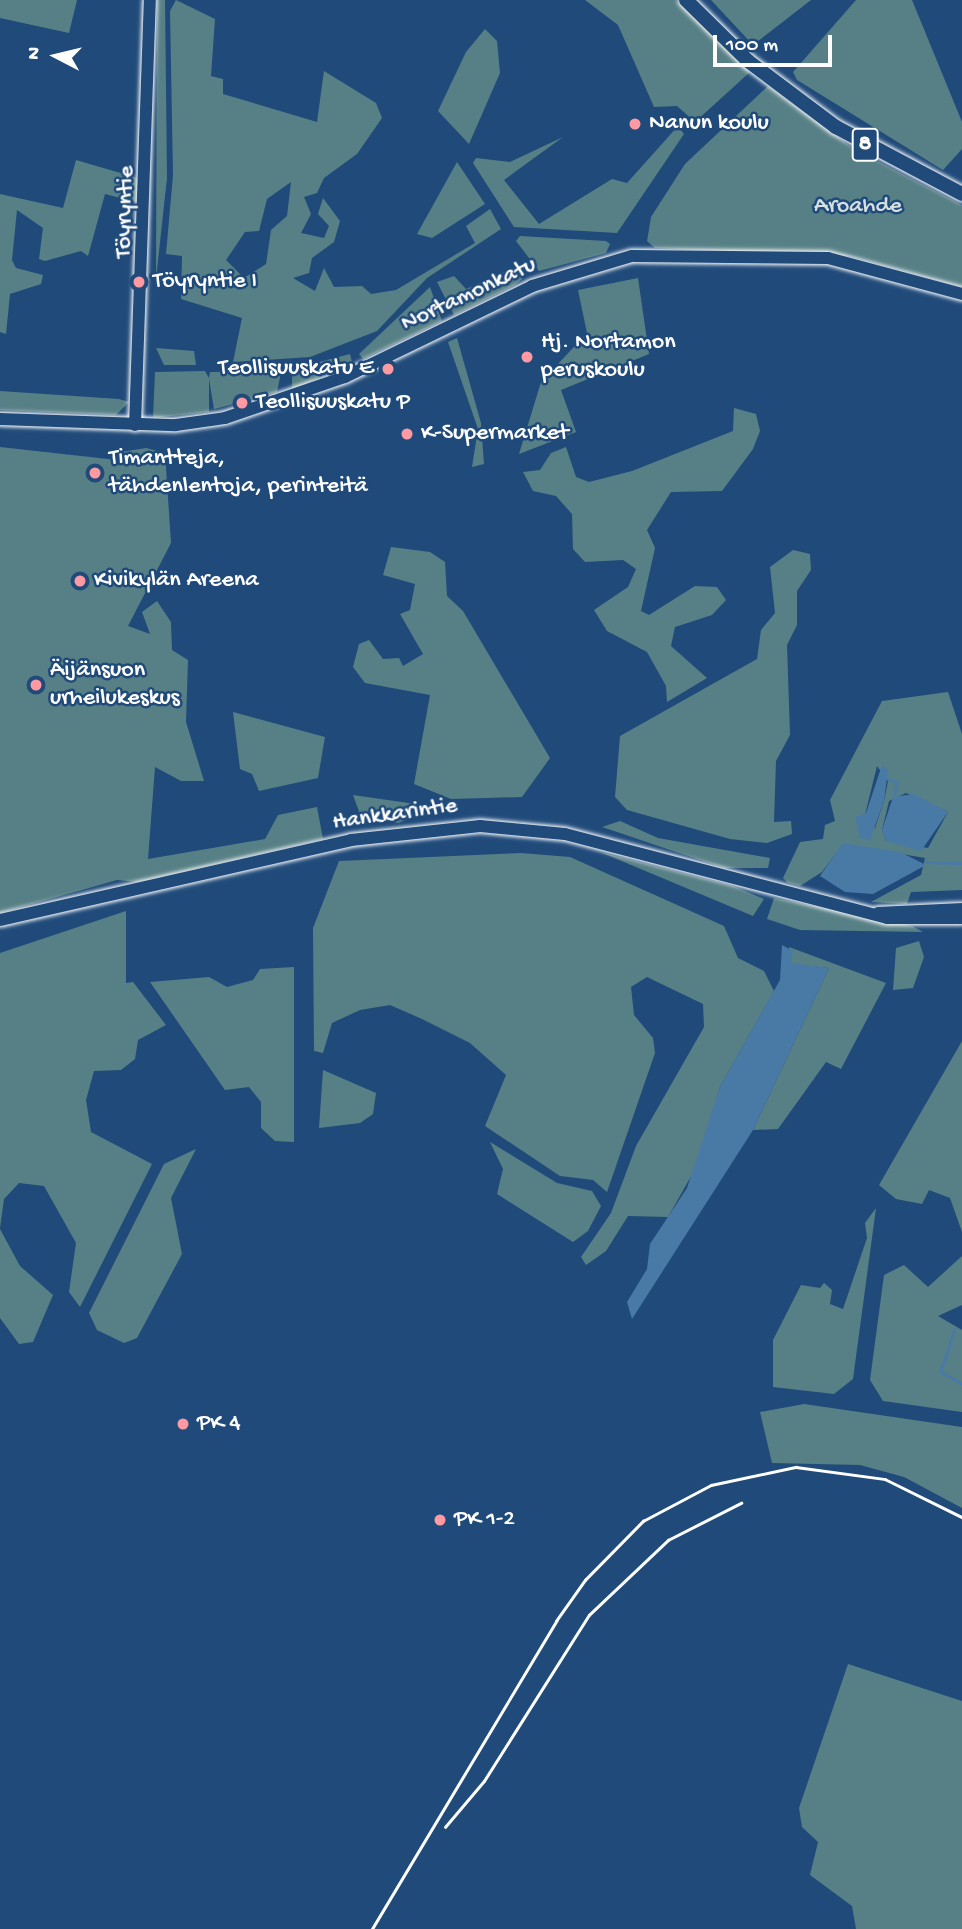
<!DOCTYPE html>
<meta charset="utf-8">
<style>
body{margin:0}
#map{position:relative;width:962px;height:1929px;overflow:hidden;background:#1f4a7a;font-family:"Gochi Hand",sans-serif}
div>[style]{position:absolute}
.green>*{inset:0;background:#578086}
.water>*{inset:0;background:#497aa6}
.stream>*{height:2.5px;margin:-1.25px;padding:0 1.25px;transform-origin:1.25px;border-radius:1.25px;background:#497aa6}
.roads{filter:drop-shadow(0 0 2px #fff) drop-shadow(0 0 2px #fff)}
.secondary>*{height:12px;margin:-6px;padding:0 6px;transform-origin:6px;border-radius:6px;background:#1f4a7a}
.highway>*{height:14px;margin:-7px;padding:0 7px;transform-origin:7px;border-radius:7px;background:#1f4a7a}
.rail>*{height:2.5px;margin:-1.25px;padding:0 1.25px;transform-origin:1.25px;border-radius:1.25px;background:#fff}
.dots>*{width:19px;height:19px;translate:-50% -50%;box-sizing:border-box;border:4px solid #1f4a7a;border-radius:50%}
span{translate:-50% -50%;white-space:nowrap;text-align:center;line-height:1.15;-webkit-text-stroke:5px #1f4a7a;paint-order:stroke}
.shield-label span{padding:2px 5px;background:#1f4a7a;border:2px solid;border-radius:5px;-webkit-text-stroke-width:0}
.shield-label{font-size:23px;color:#fff;font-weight:700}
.poi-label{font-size:24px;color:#fff}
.left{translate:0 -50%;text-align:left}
.right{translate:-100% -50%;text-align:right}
.park-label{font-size:24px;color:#d5dfe1}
.street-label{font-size:24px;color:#fff}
.north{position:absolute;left:21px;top:21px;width:70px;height:70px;-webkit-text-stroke:5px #1f4a7a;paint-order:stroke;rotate:277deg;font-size:19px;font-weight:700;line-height:28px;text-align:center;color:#fff}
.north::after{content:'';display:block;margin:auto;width:24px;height:32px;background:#fff;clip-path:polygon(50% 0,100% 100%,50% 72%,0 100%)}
.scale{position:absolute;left:713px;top:35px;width:119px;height:32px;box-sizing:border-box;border:4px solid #fff;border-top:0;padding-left:9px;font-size:21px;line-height:24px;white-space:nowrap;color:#fff;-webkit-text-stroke:5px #1f4a7a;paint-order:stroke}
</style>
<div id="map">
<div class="green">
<div style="clip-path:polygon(0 0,77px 0,69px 33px,0 18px)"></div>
<div style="clip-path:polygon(157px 0,165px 0,167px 178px,156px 279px)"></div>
<div style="clip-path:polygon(evenodd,176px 0,215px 19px,211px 76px,223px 79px,223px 94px,317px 122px,324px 71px,376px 103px,382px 118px,357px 154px,324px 178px,317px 193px,304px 197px,311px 214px,301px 233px,324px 238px,329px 226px,318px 214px,323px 198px,340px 221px,334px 242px,312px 258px,309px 273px,293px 278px,315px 291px,324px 268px,334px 287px,362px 286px,371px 294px,396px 290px,475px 243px,466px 226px,490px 209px,501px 229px,427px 278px,377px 331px,310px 357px,233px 362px,242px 318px,181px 299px,182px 256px,166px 254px,173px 175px,170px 11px,176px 0,291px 182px,287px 216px,271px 230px,266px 264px,244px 278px,226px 260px,245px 232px,259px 231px,267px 199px,291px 182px)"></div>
<div style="clip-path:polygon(585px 0,676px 0,750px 72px,695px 122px,677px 106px,654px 107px,618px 25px)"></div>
<div style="clip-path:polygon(711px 0,811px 0,753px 45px)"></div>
<div style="clip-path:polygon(856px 0,912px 0,962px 122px,962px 149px,943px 170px,797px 80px,793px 72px)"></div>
<div style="clip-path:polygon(485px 29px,497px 41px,500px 73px,469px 144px,438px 111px,466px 52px)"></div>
<div style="clip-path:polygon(768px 86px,854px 149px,962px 205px,962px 287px,849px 256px,655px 248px,647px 241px,651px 217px,685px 164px)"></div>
<div style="clip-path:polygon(678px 126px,684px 134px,617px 233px,514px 227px,473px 163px,476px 158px,510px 162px,563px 137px,504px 180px,539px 224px,612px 179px,627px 183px)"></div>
<div style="clip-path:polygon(76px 160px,141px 179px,140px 203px,105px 194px,88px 256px,81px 251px,45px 261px,39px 259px,43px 228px,17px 210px,12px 260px,16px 268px,43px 275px,41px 284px,10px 294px,6px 334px,0 332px,0 194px,63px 208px)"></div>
<div style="clip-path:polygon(457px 162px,485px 204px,432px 238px,417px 234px)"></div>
<div style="clip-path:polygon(520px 236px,606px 241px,610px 244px,606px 253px,539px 271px,516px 241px)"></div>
<div style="clip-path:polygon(520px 265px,522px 279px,515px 285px,454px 315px,437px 282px,454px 276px,466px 289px)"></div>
<div style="clip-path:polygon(638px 278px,649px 354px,561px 390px,576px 432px,519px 454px,541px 382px,587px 333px,578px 290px)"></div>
<div style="clip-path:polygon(430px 287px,442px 321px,363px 359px,359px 354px)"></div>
<div style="clip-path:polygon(457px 338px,481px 423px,484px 464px,472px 467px,478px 429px,448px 342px)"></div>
<div style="clip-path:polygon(156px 348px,194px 351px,196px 365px,164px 365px)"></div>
<div style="clip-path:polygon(350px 354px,352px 362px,292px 390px,292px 369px)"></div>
<div style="clip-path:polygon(205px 371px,209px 378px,210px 372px,279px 371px,280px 377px,277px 392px,214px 409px,209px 379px,209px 412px,153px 418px,155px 372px)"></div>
<div style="clip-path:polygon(0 391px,119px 399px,129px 402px,116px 415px,0 410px)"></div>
<div style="clip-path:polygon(734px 408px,756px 414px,760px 431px,753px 449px,722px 491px,671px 492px,647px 530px,655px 548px,641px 611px,649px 615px,695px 586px,717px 587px,726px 600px,712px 615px,675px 627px,671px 646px,707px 678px,667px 702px,666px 686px,647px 652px,607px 631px,594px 610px,628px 587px,636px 569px,623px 560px,585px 562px,573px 549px,572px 514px,556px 496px,533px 491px,523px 472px,540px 470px,551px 453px,566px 447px,576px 477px,589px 482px,632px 471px,733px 431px)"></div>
<div style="clip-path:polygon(0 447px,117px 460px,121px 452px,146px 448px,165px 453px,171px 543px,128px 626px,150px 634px,142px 612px,157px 601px,171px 622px,172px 650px,188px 660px,186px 722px,204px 781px,181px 781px,155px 767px,148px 859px,265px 839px,278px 815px,317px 807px,323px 839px,138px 882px,117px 880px,0 913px)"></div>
<div style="clip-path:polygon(391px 547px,430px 552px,445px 562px,447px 596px,463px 611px,550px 758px,522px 797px,451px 799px,414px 784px,430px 695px,365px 683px,353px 667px,359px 644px,369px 640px,383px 659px,399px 658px,403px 666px,423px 654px,400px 614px,410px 610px,415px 584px,383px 575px)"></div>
<div style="clip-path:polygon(793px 550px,810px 554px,811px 570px,797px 591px,797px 625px,787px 645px,790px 735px,776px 761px,774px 822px,791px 821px,792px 834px,767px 843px,730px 839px,627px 810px,615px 797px,620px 736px,757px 659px,761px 630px,775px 613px,770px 567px)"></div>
<div style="clip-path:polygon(evenodd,948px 692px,962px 734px,962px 890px,911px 892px,907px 904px,871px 902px,921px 875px,925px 858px,843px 844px,822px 872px,800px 886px,788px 883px,783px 878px,800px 842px,823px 839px,825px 825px,835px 821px,830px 800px,882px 701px,948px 692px,877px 766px,888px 781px,884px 801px,875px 828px,861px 831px,877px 766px,948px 692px,906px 793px,948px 812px,928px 848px,886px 841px,882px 830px,889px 801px,906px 793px)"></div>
<div style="clip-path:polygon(233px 712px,325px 737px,318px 778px,259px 791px,252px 774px,240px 769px)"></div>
<div style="clip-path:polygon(353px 795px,429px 806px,432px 810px,398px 823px,361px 817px)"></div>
<div style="clip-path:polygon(620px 821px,658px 838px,770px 858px,768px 868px,724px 868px,602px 827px)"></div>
<div style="clip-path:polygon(600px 852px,733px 886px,764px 899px,753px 916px)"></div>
<div style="clip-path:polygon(521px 853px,570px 857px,724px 926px,738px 958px,764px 971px,774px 991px,720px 1087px,698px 1164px,668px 1217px,628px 1216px,606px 1251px,586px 1265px,581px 1257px,611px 1213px,636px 1146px,704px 1027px,703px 1004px,647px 977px,631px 987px,634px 1015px,653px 1038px,655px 1053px,607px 1192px,593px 1180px,560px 1176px,485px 1126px,506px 1075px,470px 1043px,422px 1019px,390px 1005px,360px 1010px,332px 1023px,323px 1053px,314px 1051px,313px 928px,339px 861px)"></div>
<div style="clip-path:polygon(774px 898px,912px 926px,923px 932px,800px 930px,767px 919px)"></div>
<div style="clip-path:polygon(126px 911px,126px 983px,133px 982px,166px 1025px,138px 1040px,135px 1059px,121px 1070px,94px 1071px,86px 1100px,91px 1132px,152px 1164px,80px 1307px,69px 1292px,76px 1243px,44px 1186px,19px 1183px,4px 1199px,0 1228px,0 953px)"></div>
<div style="clip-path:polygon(919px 941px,924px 957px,913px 988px,893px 990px,896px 948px)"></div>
<div style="clip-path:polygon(789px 947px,886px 983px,841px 1069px,826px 1062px,778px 1129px,753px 1130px,829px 968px,791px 964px)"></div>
<div style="clip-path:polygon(294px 967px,294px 1142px,275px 1141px,261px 1128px,261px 1102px,249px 1087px,225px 1090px,150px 982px,209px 977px,227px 987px,253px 980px,260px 969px)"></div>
<div style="clip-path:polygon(962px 1041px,962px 1232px,950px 1198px,929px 1190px,922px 1204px,896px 1199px,879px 1185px)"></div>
<div style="clip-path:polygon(323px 1070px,376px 1093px,373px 1114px,360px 1123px,319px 1128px)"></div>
<div style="clip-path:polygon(490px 1142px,557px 1183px,592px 1191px,601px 1206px,588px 1231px,573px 1242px,497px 1194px,503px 1169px)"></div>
<div style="clip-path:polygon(196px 1149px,171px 1198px,182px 1254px,137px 1338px,124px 1343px,97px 1330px,89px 1313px,164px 1164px)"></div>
<div style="clip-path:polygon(876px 1208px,853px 1379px,834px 1394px,773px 1387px,773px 1340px,801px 1285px,820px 1288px,824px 1283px,832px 1290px,830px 1304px,843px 1309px,867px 1238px,865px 1223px)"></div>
<div style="clip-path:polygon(0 1229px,20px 1266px,53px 1295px,33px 1342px,19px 1344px,0 1318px)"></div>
<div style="clip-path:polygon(962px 1256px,962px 1305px,938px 1316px,962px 1330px,962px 1412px,883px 1401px,870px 1380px,884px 1275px,904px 1265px,928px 1287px)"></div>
<div style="clip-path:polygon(804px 1404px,962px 1427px,962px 1508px,904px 1477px,860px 1465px,772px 1463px,760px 1412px)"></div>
<div style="clip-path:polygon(848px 1664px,962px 1701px,962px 1929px,856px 1929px,852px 1906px,810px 1875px,818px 1842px,802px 1827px,799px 1808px)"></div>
</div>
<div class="water">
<div style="clip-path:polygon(882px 765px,888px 770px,884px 801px,870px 840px,860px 838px,855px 817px,866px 813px)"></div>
<div style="clip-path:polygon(914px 794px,948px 812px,921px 851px,886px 841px,882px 830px,893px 797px)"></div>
<div style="clip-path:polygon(843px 843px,900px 852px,926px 865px,873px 894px,845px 892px,820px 876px)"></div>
<div style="clip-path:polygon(782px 945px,793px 951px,791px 963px,829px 968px,753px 1130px,632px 1319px,627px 1302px,647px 1269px,650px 1244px,687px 1188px,720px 1087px,780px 980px)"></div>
</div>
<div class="stream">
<div style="left:888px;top:779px;width:9px;rotate:18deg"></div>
<div style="left:897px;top:782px;width:13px;rotate:99deg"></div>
<div style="left:926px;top:862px;width:36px;rotate:2deg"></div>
<div style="left:955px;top:1329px;width:45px;rotate:108deg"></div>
<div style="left:941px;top:1372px;width:24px;rotate:28deg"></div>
</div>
<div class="roads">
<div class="secondary">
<div style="left:0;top:419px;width:176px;rotate:2deg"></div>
<div style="left:176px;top:425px;width:49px;rotate:-8.1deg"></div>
<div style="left:225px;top:418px;width:127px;rotate:-18.9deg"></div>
<div style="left:345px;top:377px;width:208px;rotate:-25.9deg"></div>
<div style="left:532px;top:286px;width:104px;rotate:-16.7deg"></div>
<div style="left:632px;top:256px;width:196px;rotate:0.6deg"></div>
<div style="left:828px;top:258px;width:139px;rotate:15deg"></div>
<div style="left:135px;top:425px;width:425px;rotate:-88deg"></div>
<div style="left:878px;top:913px;width:84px;rotate:-2.7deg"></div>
<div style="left:0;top:920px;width:360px;rotate:-12.8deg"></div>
<div style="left:351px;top:840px;width:130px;rotate:-6.2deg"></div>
<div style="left:480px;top:826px;width:85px;rotate:5.4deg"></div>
<div style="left:565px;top:834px;width:333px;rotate:14.6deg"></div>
<div style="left:887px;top:918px;width:75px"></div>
</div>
<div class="highway">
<div style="left:686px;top:0;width:87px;rotate:44.5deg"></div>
<div style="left:748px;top:61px;width:110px;rotate:36.9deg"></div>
<div style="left:836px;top:127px;width:143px;rotate:28deg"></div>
</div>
</div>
<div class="rail">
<div style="left:445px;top:1827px;width:60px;rotate:-49.7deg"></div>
<div style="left:484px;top:1781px;width:196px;rotate:-57.7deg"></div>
<div style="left:589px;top:1615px;width:109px;rotate:-43.5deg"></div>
<div style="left:668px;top:1540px;width:82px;rotate:-26.9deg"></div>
<div style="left:372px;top:1929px;width:359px;rotate:-59.1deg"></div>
<div style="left:556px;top:1621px;width:50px;rotate:-54.7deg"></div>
<div style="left:585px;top:1580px;width:83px;rotate:-45.5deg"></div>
<div style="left:643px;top:1521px;width:77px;rotate:-27.9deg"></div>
<div style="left:711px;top:1485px;width:87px;rotate:-12deg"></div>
<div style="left:796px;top:1467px;width:90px;rotate:7.7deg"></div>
<div style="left:885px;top:1479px;width:86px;rotate:26.3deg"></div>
</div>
<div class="dots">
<div style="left:635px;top:124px;background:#ff9aa2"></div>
<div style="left:139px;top:282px;background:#ff9aa2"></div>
<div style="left:527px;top:357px;background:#ff9aa2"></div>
<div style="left:388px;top:369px;background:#ff9aa2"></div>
<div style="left:242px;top:403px;background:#ff9aa2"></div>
<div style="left:407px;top:434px;background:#ff9aa2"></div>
<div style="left:95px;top:473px;background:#ff9aa2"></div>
<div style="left:80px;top:581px;background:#ff9aa2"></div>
<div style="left:36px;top:685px;background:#ff9aa2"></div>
<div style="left:183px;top:1424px;background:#ff9aa2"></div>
<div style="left:440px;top:1520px;background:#ff9aa2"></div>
</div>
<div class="shield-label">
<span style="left:865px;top:145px">8</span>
</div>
<div class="poi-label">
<span class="left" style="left:649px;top:124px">Nanun koulu</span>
<span class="left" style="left:153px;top:282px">Töyryntie I</span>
<span class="left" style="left:541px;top:357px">Hj. Nortamon<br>peruskoulu</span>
<span class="right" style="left:374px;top:369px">Teollisuuskatu E</span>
<span class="left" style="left:256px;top:403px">Teollisuuskatu P</span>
<span class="left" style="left:421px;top:434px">K-Supermarket</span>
<span class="left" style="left:109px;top:473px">Timantteja,<br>tähdenlentoja, perinteitä</span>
<span class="left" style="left:94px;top:581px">Kivikylän Areena</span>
<span class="left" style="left:50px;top:685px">Äijänsuon<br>urheilukeskus</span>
<span class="left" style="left:197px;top:1424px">PK 4</span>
<span class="left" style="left:454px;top:1520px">PK 1-2</span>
</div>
<div class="park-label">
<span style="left:858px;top:207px">Aroahde</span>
</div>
<div class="street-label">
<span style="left:126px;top:212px;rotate:-88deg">Töyryntie</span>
<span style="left:469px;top:295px;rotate:-25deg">Nortamonkatu</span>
<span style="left:395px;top:815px;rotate:-8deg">Hankkarintie</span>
</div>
<div class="north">N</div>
<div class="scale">100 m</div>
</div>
